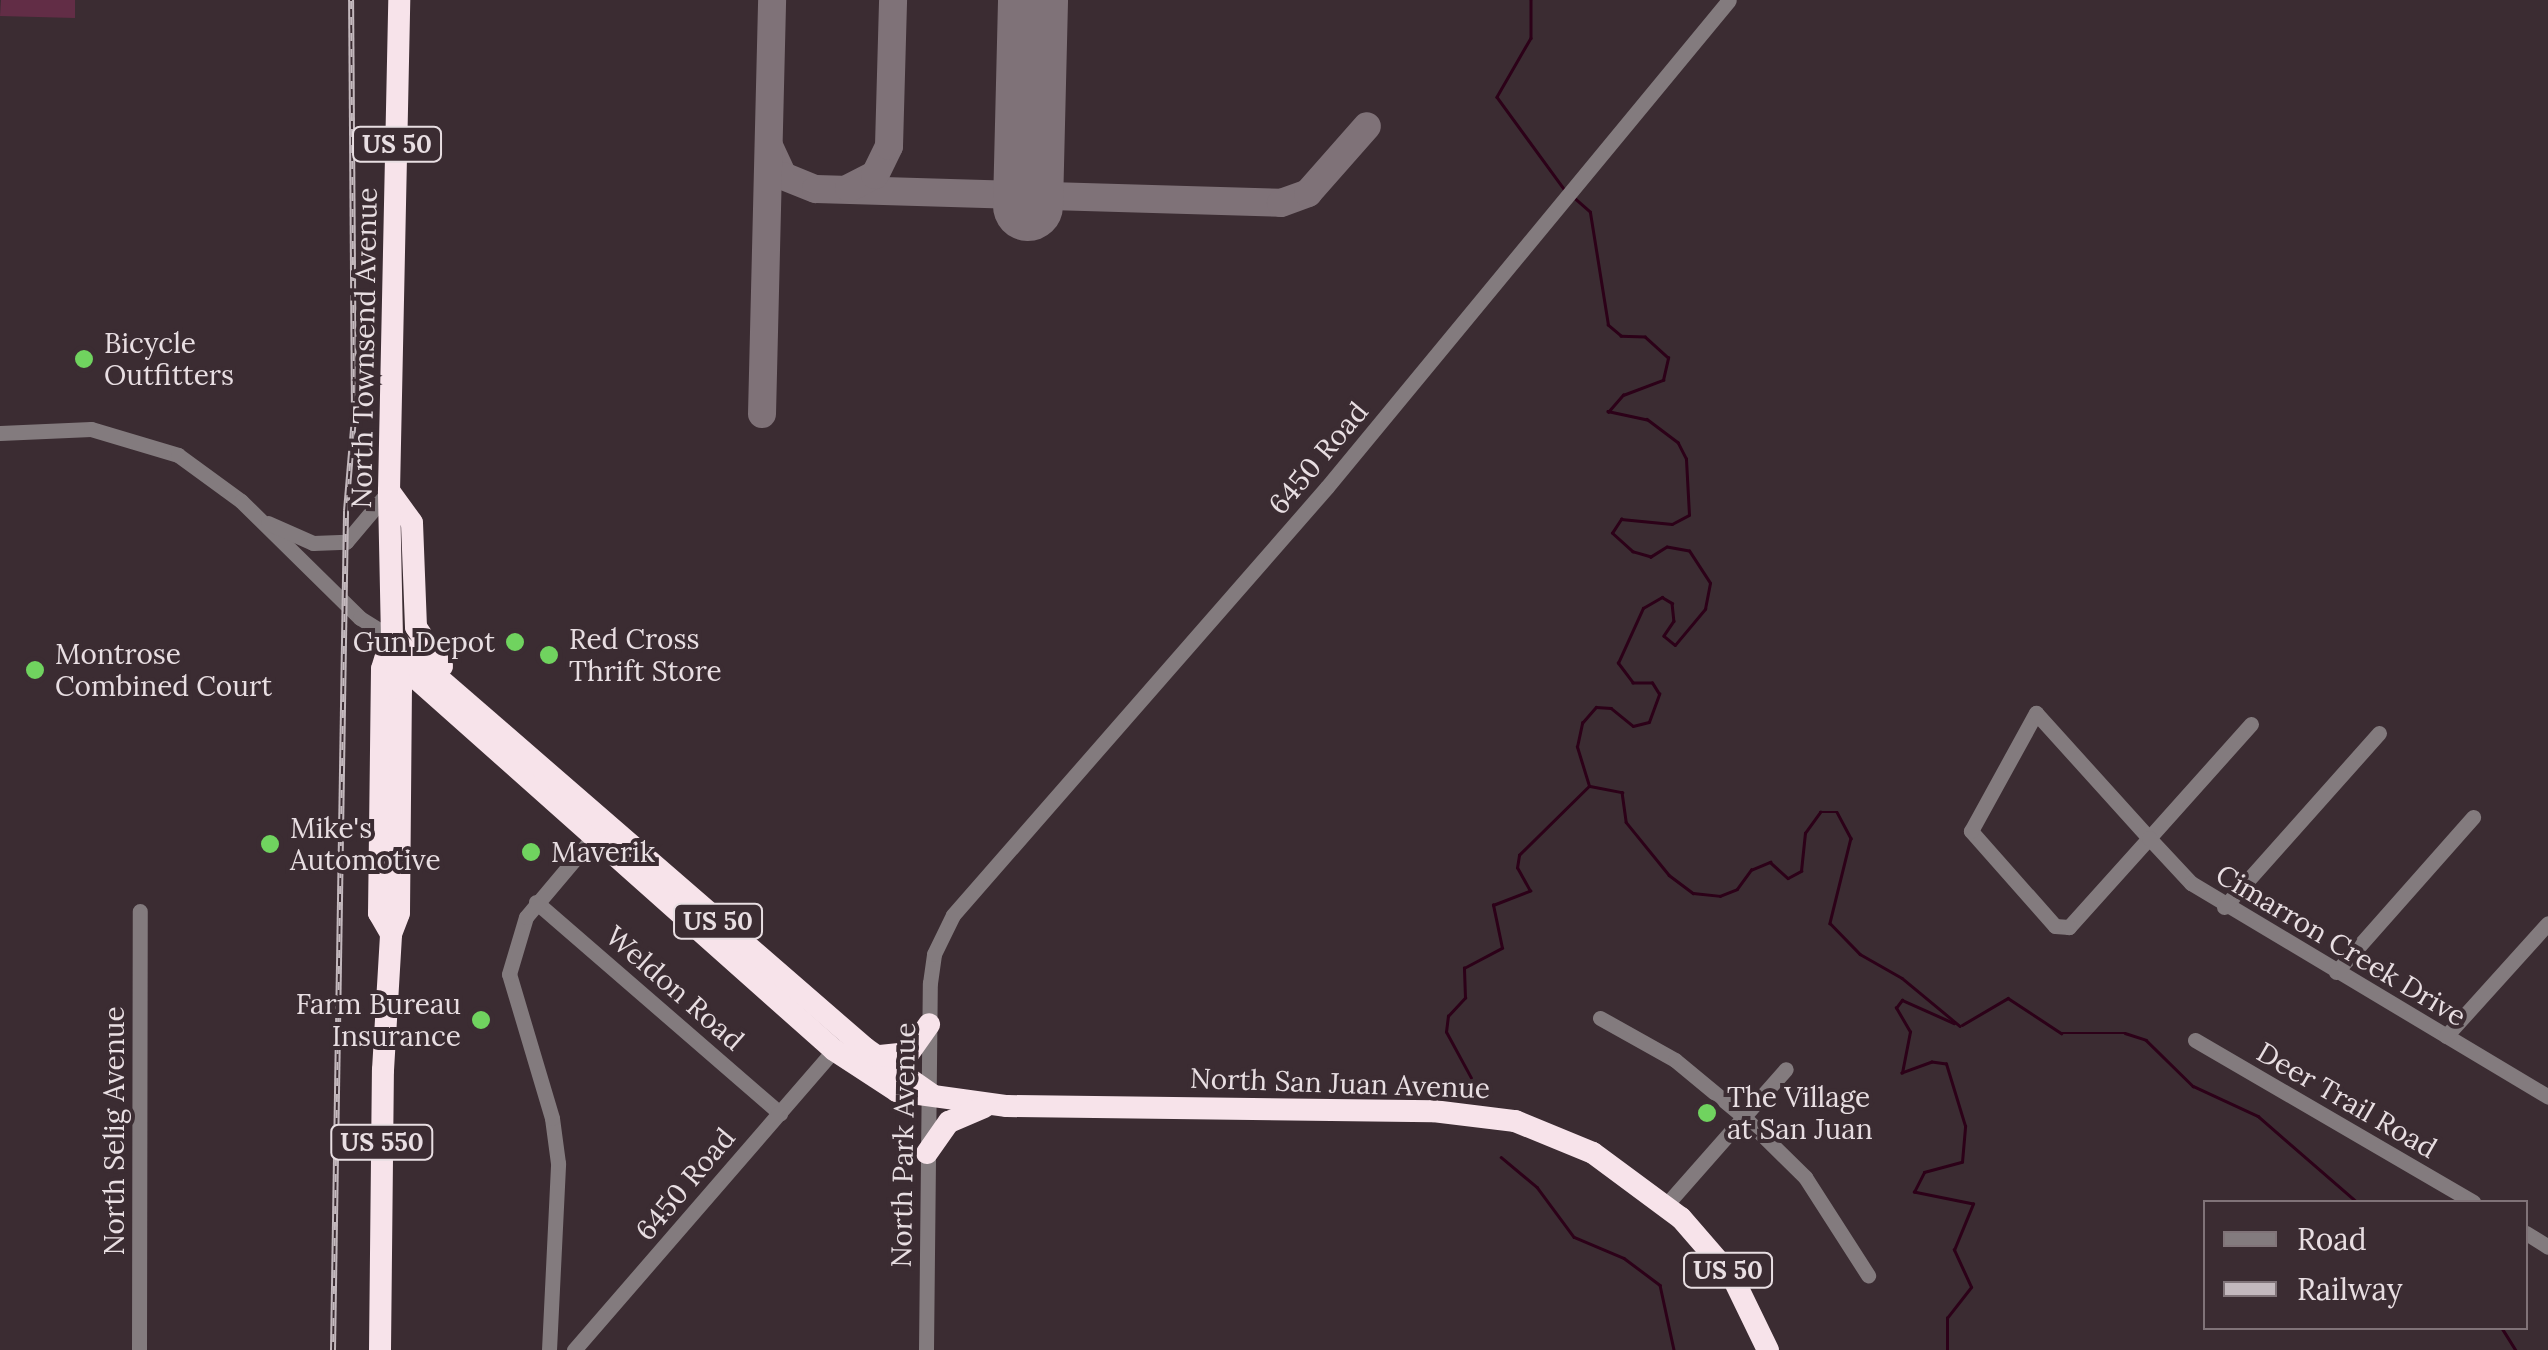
<!DOCTYPE html>
<style>
body{margin:0}
#map{position:relative;width:2548px;height:1350px;overflow:hidden;background:#3b2c32;font-family:Lora,serif}
div>[style]{position:absolute}
.green>*{inset:0;background:#622d46}
.stream>*{height:2.5px;margin:-1.25px;padding:0 1.25px;transform-origin:1.25px;border-radius:1.25px;background:#2c0118}
.taxiway>*{height:28px;margin:-14px;padding:0 14px;transform-origin:14px;border-radius:14px;background:#7f7278}
.runway>*{height:70px;margin:-35px;padding:0 35px;transform-origin:35px;border-radius:35px;background:#7f7278}
.minor>*{height:15px;margin:-7.5px;padding:0 7.5px;transform-origin:7.5px;border-radius:7.5px;background:#837b7e}
.highway>*{height:22px;margin:-11px;padding:0 11px;transform-origin:11px;border-radius:11px;background:#f7e3ea}
.rail>*{height:6px;margin-top:-3px;transform-origin:0;background:repeating-linear-gradient(90deg,#3b2c32 0 8px,#c3b8bd 0 16px);box-sizing:border-box;border-block:2px solid #c3b8bd}
.dots>*{width:28px;height:28px;translate:-50% -50%;box-sizing:border-box;border:5px solid #3b2c32;border-radius:50%}
span{translate:-50% -50%;white-space:nowrap;text-align:center;line-height:1.15;-webkit-text-stroke:8px #3b2c32;paint-order:stroke}
.shield-label span{padding:2px 8px;background:#3b2c32;border:2px solid;border-radius:8px;-webkit-text-stroke-width:0}
.shield-label{font-size:25px;color:#e8dee2;font-weight:700}
.poi-label{font-size:28px;color:#e8dee2}
.left{translate:0 -50%;text-align:left}
.right{translate:-100% -50%;text-align:right}
.street-label{font-size:28px;color:#e8dee2}
.legend{position:absolute;left:2203px;top:1200px;width:325px;height:130px;box-sizing:border-box;background:#3b2c32;border:2px solid #807378;margin:0;padding:12px 18px;list-style:none;font-size:30px;color:#e8dee2}
.legend li{display:flex;align-items:center;gap:20px;height:50px}
.legend b{width:50px;border:2px solid #807378}
</style>
<div id="map">
<div class="green">
<div style="clip-path:polygon(1px 0,75px 0,75px 18px,0 16px)"></div>
</div>
<div class="stream">
<div style="left:1531px;top:0;width:38px;rotate:90deg"></div>
<div style="left:1531px;top:38px;width:68px;rotate:120deg"></div>
<div style="left:1497px;top:97px;width:114px;rotate:53.9deg"></div>
<div style="left:1590px;top:786px;width:33px;rotate:11deg"></div>
<div style="left:1622px;top:792px;width:30px;rotate:82deg"></div>
<div style="left:1626px;top:822px;width:68px;rotate:50.9deg"></div>
<div style="left:1669px;top:875px;width:30px;rotate:37deg"></div>
<div style="left:1693px;top:893px;width:27px;rotate:6deg"></div>
<div style="left:1720px;top:896px;width:18px;rotate:-22deg"></div>
<div style="left:1737px;top:889px;width:24px;rotate:-54deg"></div>
<div style="left:1751px;top:870px;width:21px;rotate:-23deg"></div>
<div style="left:1770px;top:862px;width:24px;rotate:42deg"></div>
<div style="left:1788px;top:878px;width:15px;rotate:-28deg"></div>
<div style="left:1801px;top:871px;width:38px;rotate:-84deg"></div>
<div style="left:1805px;top:833px;width:26px;rotate:-54deg"></div>
<div style="left:1820px;top:812px;width:17px"></div>
<div style="left:1837px;top:812px;width:30px;rotate:62deg"></div>
<div style="left:1851px;top:838px;width:88px;rotate:103.9deg"></div>
<div style="left:1830px;top:923px;width:43px;rotate:45.9deg"></div>
<div style="left:1860px;top:954px;width:48px;rotate:29.7deg"></div>
<div style="left:1902px;top:978px;width:75px;rotate:39.6deg"></div>
<div style="left:1962px;top:1025px;width:53px;rotate:-30.4deg"></div>
<div style="left:2008px;top:998px;width:64px;rotate:33.4deg"></div>
<div style="left:2061px;top:1033px;width:64px"></div>
<div style="left:2125px;top:1033px;width:22px;rotate:18deg"></div>
<div style="left:2146px;top:1040px;width:66px;rotate:44.4deg"></div>
<div style="left:2193px;top:1086px;width:72px;rotate:24.8deg"></div>
<div style="left:2258px;top:1116px;width:131px;rotate:41deg"></div>
<div style="left:1471px;top:1078px;width:52px;rotate:-118.5deg"></div>
<div style="left:1446px;top:1032px;width:16px;rotate:-83deg"></div>
<div style="left:1448px;top:1016px;width:25px;rotate:-47deg"></div>
<div style="left:1465px;top:998px;width:30px;rotate:-92deg"></div>
<div style="left:1464px;top:968px;width:43px;rotate:-27.8deg"></div>
<div style="left:1502px;top:948px;width:44px;rotate:-101.8deg"></div>
<div style="left:1493px;top:905px;width:40px;rotate:-21deg"></div>
<div style="left:1530px;top:891px;width:26px;rotate:-119deg"></div>
<div style="left:1517px;top:868px;width:13px;rotate:-81deg"></div>
<div style="left:1519px;top:855px;width:98px;rotate:-44.6deg"></div>
<div style="left:1589px;top:786px;width:41px;rotate:-107.1deg"></div>
<div style="left:1577px;top:747px;width:25px;rotate:-78deg"></div>
<div style="left:1582px;top:723px;width:21px;rotate:-49deg"></div>
<div style="left:1596px;top:707px;width:15px;rotate:4deg"></div>
<div style="left:1611px;top:708px;width:28px;rotate:39deg"></div>
<div style="left:1633px;top:726px;width:16px;rotate:-14deg"></div>
<div style="left:1649px;top:722px;width:30px;rotate:-70deg"></div>
<div style="left:1659px;top:694px;width:13px;rotate:-122deg"></div>
<div style="left:1652px;top:683px;width:19px;rotate:180deg"></div>
<div style="left:1633px;top:683px;width:25px;rotate:-127deg"></div>
<div style="left:1618px;top:663px;width:60px;rotate:-65.6deg"></div>
<div style="left:1643px;top:608px;width:22px;rotate:-30deg"></div>
<div style="left:1662px;top:597px;width:12px;rotate:31deg"></div>
<div style="left:1672px;top:603px;width:18px;rotate:84deg"></div>
<div style="left:1674px;top:621px;width:18px;rotate:124deg"></div>
<div style="left:1664px;top:636px;width:14px;rotate:39deg"></div>
<div style="left:1675px;top:645px;width:47px;rotate:-50.2deg"></div>
<div style="left:1705px;top:609px;width:26px;rotate:-79deg"></div>
<div style="left:1710px;top:583px;width:38px;rotate:-123deg"></div>
<div style="left:1689px;top:551px;width:22px;rotate:-170deg"></div>
<div style="left:1667px;top:547px;width:19px;rotate:148deg"></div>
<div style="left:1651px;top:557px;width:19px;rotate:-164deg"></div>
<div style="left:1633px;top:552px;width:28px;rotate:-138deg"></div>
<div style="left:1612px;top:533px;width:17px;rotate:-57deg"></div>
<div style="left:1621px;top:519px;width:51px;rotate:5.6deg"></div>
<div style="left:1672px;top:524px;width:19px;rotate:-28deg"></div>
<div style="left:1689px;top:515px;width:56px;rotate:-93.1deg"></div>
<div style="left:1686px;top:459px;width:18px;rotate:-117deg"></div>
<div style="left:1678px;top:443px;width:39px;rotate:-143deg"></div>
<div style="left:1647px;top:420px;width:40px;rotate:-168deg"></div>
<div style="left:1608px;top:412px;width:23px;rotate:-49deg"></div>
<div style="left:1623px;top:395px;width:43px;rotate:-20.6deg"></div>
<div style="left:1663px;top:380px;width:23px;rotate:-77deg"></div>
<div style="left:1668px;top:358px;width:31px;rotate:-138deg"></div>
<div style="left:1645px;top:337px;width:24px;rotate:-178deg"></div>
<div style="left:1621px;top:336px;width:17px;rotate:-140deg"></div>
<div style="left:1608px;top:325px;width:114px;rotate:-99.1deg"></div>
<div style="left:1590px;top:212px;width:21px;rotate:-139deg"></div>
<div style="left:1501px;top:1157px;width:47px;rotate:39.8deg"></div>
<div style="left:1537px;top:1187px;width:62px;rotate:53.5deg"></div>
<div style="left:1574px;top:1237px;width:54px;rotate:22.8deg"></div>
<div style="left:1624px;top:1258px;width:45px;rotate:36.9deg"></div>
<div style="left:1660px;top:1285px;width:66px;rotate:77.8deg"></div>
<div style="left:2502px;top:1328px;width:26px;rotate:58deg"></div>
<div style="left:1947px;top:1350px;width:32px;rotate:-90deg"></div>
<div style="left:1947px;top:1318px;width:39px;rotate:-52deg"></div>
<div style="left:1971px;top:1287px;width:41px;rotate:-114.7deg"></div>
<div style="left:1954px;top:1250px;width:50px;rotate:-67.6deg"></div>
<div style="left:1973px;top:1204px;width:60px;rotate:-168.5deg"></div>
<div style="left:1914px;top:1192px;width:22px;rotate:-63deg"></div>
<div style="left:1924px;top:1172px;width:39px;rotate:-15deg"></div>
<div style="left:1962px;top:1162px;width:36px;rotate:-85deg"></div>
<div style="left:1965px;top:1126px;width:65px;rotate:-107deg"></div>
<div style="left:1946px;top:1064px;width:14px;rotate:-172deg"></div>
<div style="left:1932px;top:1062px;width:32px;rotate:160deg"></div>
<div style="left:1902px;top:1073px;width:42px;rotate:-79deg"></div>
<div style="left:1910px;top:1032px;width:28px;rotate:-120deg"></div>
<div style="left:1896px;top:1008px;width:10px;rotate:-53deg"></div>
<div style="left:1902px;top:1000px;width:57px;rotate:23.9deg"></div>
</div>
<div class="taxiway">
<div style="left:769px;top:146px;width:33px;rotate:65deg"></div>
<div style="left:783px;top:176px;width:35px;rotate:22deg"></div>
<div style="left:816px;top:189px;width:465px;rotate:1.7deg"></div>
<div style="left:1281px;top:203px;width:29px;rotate:-20deg"></div>
<div style="left:1308px;top:193px;width:89px;rotate:-48.6deg"></div>
<div style="left:849px;top:188px;width:29px;rotate:-27deg"></div>
<div style="left:875px;top:175px;width:32px;rotate:-64deg"></div>
<div style="left:889px;top:146px;width:146px;rotate:-88.4deg"></div>
<div style="left:762px;top:414px;width:414px;rotate:-88.6deg"></div>
</div>
<div class="runway">
<div style="left:1028px;top:206px;width:206px;rotate:-88.6deg"></div>
</div>
<div class="minor">
<div style="left:0;top:433px;width:91px;rotate:-2.5deg"></div>
<div style="left:91px;top:429px;width:91px;rotate:16.6deg"></div>
<div style="left:178px;top:455px;width:78px;rotate:36.1deg"></div>
<div style="left:241px;top:501px;width:167px;rotate:44.5deg"></div>
<div style="left:360px;top:618px;width:38px;rotate:32deg"></div>
<div style="left:268px;top:523px;width:49px;rotate:24deg"></div>
<div style="left:313px;top:543px;width:33px;rotate:-2deg"></div>
<div style="left:346px;top:542px;width:67px;rotate:-49.9deg"></div>
<div style="left:2251px;top:724px;width:153px;rotate:131.8deg"></div>
<div style="left:2149px;top:838px;width:120px;rotate:132deg"></div>
<div style="left:2069px;top:927px;width:14px;rotate:-176deg"></div>
<div style="left:2055px;top:926px;width:127px;rotate:-131.5deg"></div>
<div style="left:1971px;top:831px;width:135px;rotate:-61.2deg"></div>
<div style="left:2036px;top:713px;width:169px;rotate:47.9deg"></div>
<div style="left:2149px;top:838px;width:62px;rotate:47deg"></div>
<div style="left:2191px;top:883px;width:416px;rotate:30.9deg"></div>
<div style="left:536px;top:902px;width:323px;rotate:40.9deg"></div>
<div style="left:2224px;top:907px;width:233px;rotate:-48.3deg"></div>
<div style="left:2336px;top:972px;width:207px;rotate:-48.5deg"></div>
<div style="left:1600px;top:1018px;width:86px;rotate:29.2deg"></div>
<div style="left:1675px;top:1060px;width:89px;rotate:39.6deg"></div>
<div style="left:1744px;top:1117px;width:86px;rotate:44.5deg"></div>
<div style="left:1805px;top:1177px;width:117px;rotate:57.3deg"></div>
<div style="left:2446px;top:1036px;width:152px;rotate:-47.9deg"></div>
<div style="left:2195px;top:1040px;width:322px;rotate:30.2deg"></div>
<div style="left:1666px;top:1205px;width:181px;rotate:-48.6deg"></div>
<div style="left:2526px;top:1233px;width:26px;rotate:32deg"></div>
<div style="left:139px;top:1350px;width:439px;rotate:-89.9deg"></div>
<div style="left:549px;top:1350px;width:187px;rotate:-87.2deg"></div>
<div style="left:558px;top:1163px;width:45px;rotate:-97.6deg"></div>
<div style="left:552px;top:1118px;width:150px;rotate:-106.6deg"></div>
<div style="left:509px;top:974px;width:59px;rotate:-73.4deg"></div>
<div style="left:526px;top:917px;width:107px;rotate:-49.9deg"></div>
<div style="left:574px;top:1350px;width:397px;rotate:-49.1deg"></div>
<div style="left:926px;top:1350px;width:367px;rotate:-89.4deg"></div>
<div style="left:930px;top:983px;width:29px;rotate:-82deg"></div>
<div style="left:934px;top:954px;width:43px;rotate:-64deg"></div>
<div style="left:953px;top:915px;width:568px;rotate:-48.85deg"></div>
<div style="left:1327px;top:487px;width:631px;rotate:-50.46deg"></div>
</div>
<div class="highway">
<div style="left:389px;top:491px;width:39px;rotate:54deg"></div>
<div style="left:412px;top:523px;width:104px;rotate:87.8deg"></div>
<div style="left:416px;top:627px;width:47px;rotate:56.3deg"></div>
<div style="left:392px;top:638px;width:38px;rotate:63deg"></div>
<div style="left:409px;top:672px;width:569px;rotate:41.65deg"></div>
<div style="left:834px;top:1050px;width:75px;rotate:33.1deg"></div>
<div style="left:897px;top:1091px;width:111px;rotate:7.8deg"></div>
<div style="left:1007px;top:1106px;width:426px;rotate:0.7deg"></div>
<div style="left:1433px;top:1111px;width:83px;rotate:7deg"></div>
<div style="left:1515px;top:1121px;width:84px;rotate:22.3deg"></div>
<div style="left:1593px;top:1153px;width:109px;rotate:36.5deg"></div>
<div style="left:1681px;top:1218px;width:79px;rotate:49.1deg"></div>
<div style="left:1733px;top:1278px;width:80px;rotate:64.1deg"></div>
<div style="left:398px;top:643px;width:618px;rotate:40.93deg"></div>
<div style="left:865px;top:1048px;width:80px;rotate:34.9deg"></div>
<div style="left:389px;top:646px;width:24px;rotate:107deg"></div>
<div style="left:382px;top:669px;width:244px;rotate:90.7deg"></div>
<div style="left:379px;top:913px;width:24px;rotate:60deg"></div>
<div style="left:880px;top:1056px;width:29px;rotate:-6deg"></div>
<div style="left:909px;top:1053px;width:35px;rotate:-55deg"></div>
<div style="left:927px;top:1153px;width:38px;rotate:-55deg"></div>
<div style="left:949px;top:1122px;width:38px;rotate:-23deg"></div>
<div style="left:380px;top:1350px;width:280px;rotate:-89.4deg"></div>
<div style="left:383px;top:1070px;width:136px;rotate:-86.6deg"></div>
<div style="left:391px;top:934px;width:22px;rotate:-69deg"></div>
<div style="left:399px;top:913px;width:224px;rotate:-89.5deg"></div>
<div style="left:401px;top:689px;width:52px;rotate:-100deg"></div>
<div style="left:392px;top:638px;width:147px;rotate:-91.2deg"></div>
<div style="left:389px;top:491px;width:491px;rotate:-88.8deg"></div>
</div>
<div class="rail">
<div style="left:333px;top:1350px;width:839px;rotate:-89.11deg"></div>
<div style="left:346px;top:511px;width:94px;rotate:-85.1deg"></div>
<div style="left:354px;top:417px;width:417px;rotate:-90.4deg"></div>
</div>
<div class="dots">
<div style="left:84px;top:359px;background:#70d35f"></div>
<div style="left:515px;top:642px;background:#70d35f"></div>
<div style="left:549px;top:655px;background:#70d35f"></div>
<div style="left:35px;top:670px;background:#70d35f"></div>
<div style="left:270px;top:844px;background:#70d35f"></div>
<div style="left:531px;top:852px;background:#70d35f"></div>
<div style="left:481px;top:1020px;background:#70d35f"></div>
<div style="left:1707px;top:1113px;background:#70d35f"></div>
</div>
<div class="shield-label">
<span style="left:397px;top:144px">US 50</span>
<span style="left:718px;top:921px">US 50</span>
<span style="left:382px;top:1142px">US 550</span>
<span style="left:1728px;top:1270px">US 50</span>
</div>
<div class="poi-label">
<span class="left" style="left:104px;top:359px">Bicycle<br>Outfitters</span>
<span class="left" style="left:569px;top:655px">Red Cross<br>Thrift Store</span>
<span class="right" style="left:495px;top:642px">Gun Depot</span>
<span class="left" style="left:55px;top:670px">Montrose<br>Combined Court</span>
<span class="left" style="left:290px;top:844px">Mike's<br>Automotive</span>
<span class="left" style="left:551px;top:852px">Maverik</span>
<span class="right" style="left:461px;top:1020px">Farm Bureau<br>Insurance</span>
<span class="left" style="left:1727px;top:1113px">The Village<br>at San Juan</span>
</div>
<div class="street-label">
<span style="left:364px;top:348px;rotate:-89deg">North Townsend Avenue</span>
<span style="left:1318px;top:458px;rotate:-50deg">6450 Road</span>
<span style="left:2341px;top:945px;rotate:31deg">Cimarron Creek Drive</span>
<span style="left:675px;top:988px;rotate:41deg">Weldon Road</span>
<span style="left:1340px;top:1083px;rotate:2deg">North San Juan Avenue</span>
<span style="left:2347px;top:1100px;rotate:30deg">Deer Trail Road</span>
<span style="left:114px;top:1131px;rotate:-90deg">North Selig Avenue</span>
<span style="left:903px;top:1145px;rotate:-89deg">North Park Avenue</span>
<span style="left:685px;top:1184px;rotate:-50deg">6450 Road</span>
</div>
<ul class="legend">
<li><b style="height:12px;background:#837b7e"></b>Road</li>
<li><b style="height:12px;background:#c3b8bd"></b>Railway</li>
</ul>
</div>
